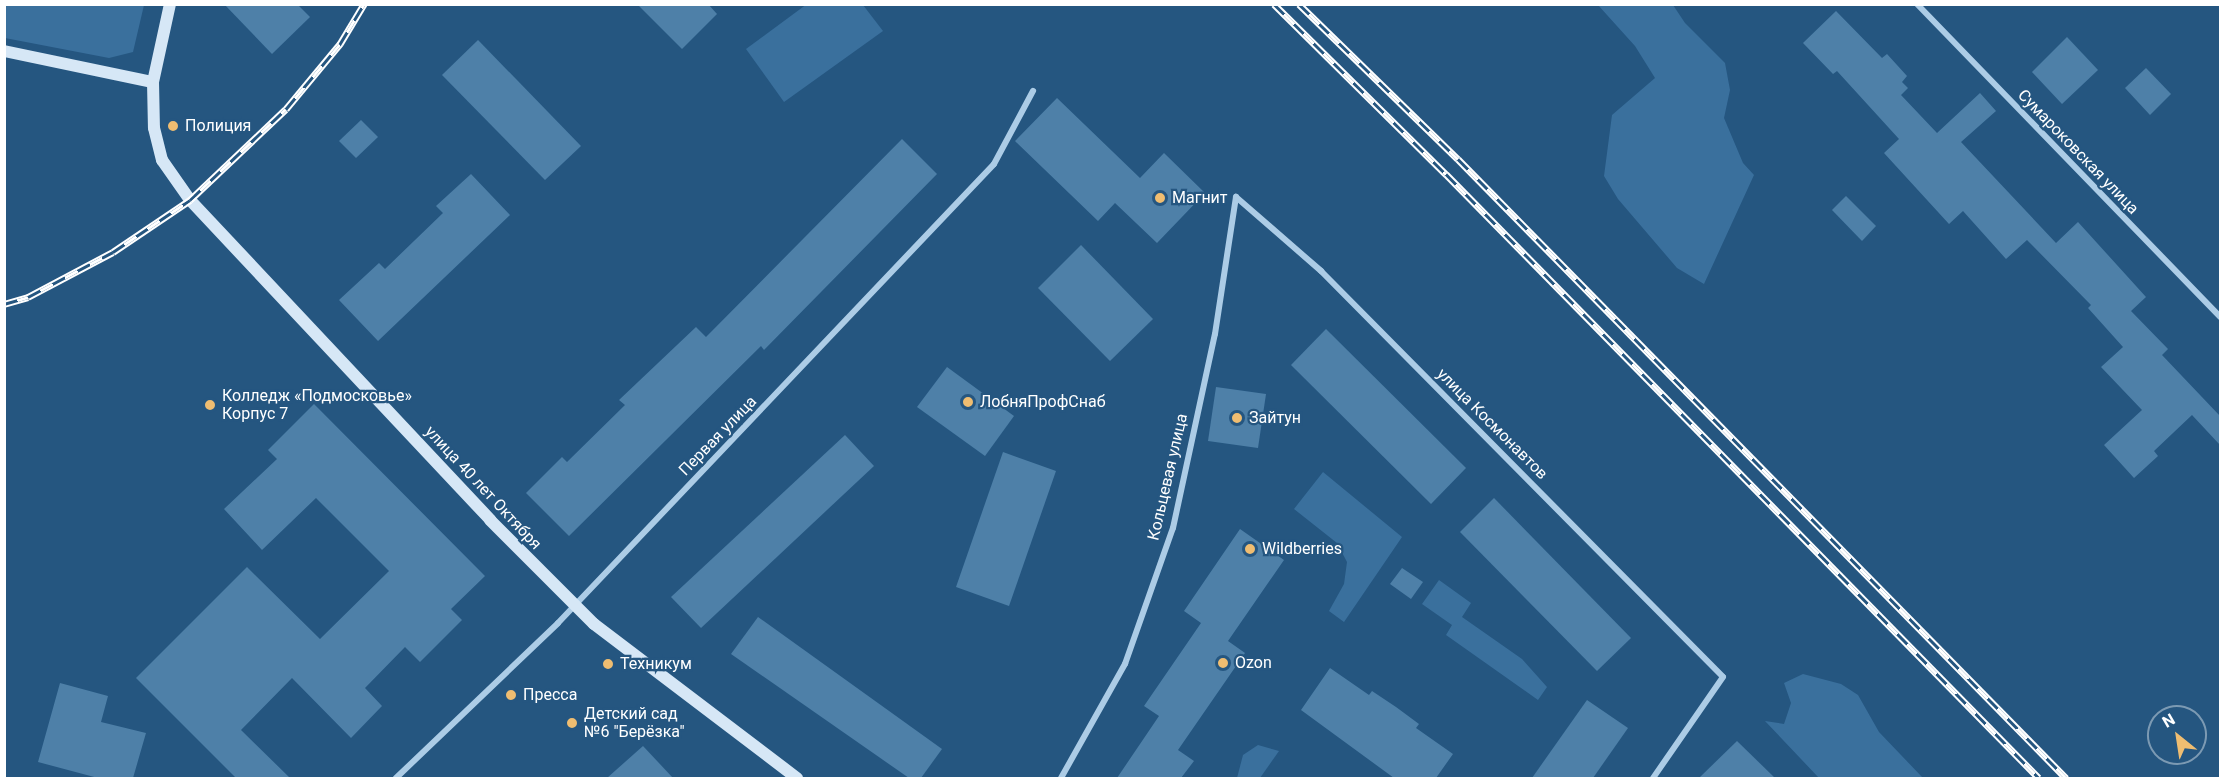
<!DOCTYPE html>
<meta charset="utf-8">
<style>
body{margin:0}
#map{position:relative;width:2225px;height:783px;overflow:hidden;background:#255680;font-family:Roboto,sans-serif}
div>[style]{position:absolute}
.green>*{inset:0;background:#3a709d}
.building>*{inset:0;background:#4e80a8}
.street>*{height:6px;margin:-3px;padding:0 3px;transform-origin:3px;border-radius:3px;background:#accce6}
.secondary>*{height:12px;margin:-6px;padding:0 6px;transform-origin:6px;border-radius:6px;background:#d6e7f6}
.rail>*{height:7px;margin-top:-3.5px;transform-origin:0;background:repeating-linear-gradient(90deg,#255680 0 14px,#fff 0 28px);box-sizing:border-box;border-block:2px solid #fff}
.dots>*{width:16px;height:16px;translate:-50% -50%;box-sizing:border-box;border:3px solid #255680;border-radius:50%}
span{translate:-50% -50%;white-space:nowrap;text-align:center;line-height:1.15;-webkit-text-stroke:4.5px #255680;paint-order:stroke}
.poi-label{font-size:16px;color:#fff}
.left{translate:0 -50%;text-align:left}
.street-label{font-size:16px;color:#fff}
.frame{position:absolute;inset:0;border:6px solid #fff;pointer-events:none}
.north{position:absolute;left:2147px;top:705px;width:60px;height:60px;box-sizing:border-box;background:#255680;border:2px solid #7c9ab3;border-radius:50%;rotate:330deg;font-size:16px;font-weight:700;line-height:24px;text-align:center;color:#fff}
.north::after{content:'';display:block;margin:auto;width:21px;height:27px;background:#efbd71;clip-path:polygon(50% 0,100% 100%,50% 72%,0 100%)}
</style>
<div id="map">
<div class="green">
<div style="clip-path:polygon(807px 4px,863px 5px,883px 31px,784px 102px,746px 49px)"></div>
<div style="clip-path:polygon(4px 5px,5px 4px,144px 5px,133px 52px,109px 58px,5px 38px)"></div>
<div style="clip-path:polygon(1598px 5px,1673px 5px,1685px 23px,1725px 63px,1730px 90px,1724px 118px,1743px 163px,1754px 175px,1704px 284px,1677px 268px,1618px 199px,1604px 176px,1612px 115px,1655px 78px,1635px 46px)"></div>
<div style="clip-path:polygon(1323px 472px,1402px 537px,1344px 622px,1329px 611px,1344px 584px,1347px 562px,1337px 543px,1294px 509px)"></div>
<div style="clip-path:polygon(1439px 580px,1471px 603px,1462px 617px,1522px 659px,1547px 687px,1538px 700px,1446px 635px,1452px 625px,1422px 604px)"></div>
<div style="clip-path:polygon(1803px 674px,1841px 684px,1858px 695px,1879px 732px,1923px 778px,1819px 778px,1765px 721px,1784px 724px,1791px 703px,1784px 683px)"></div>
<div style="clip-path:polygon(1258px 745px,1279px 751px,1260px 778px,1237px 778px,1243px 755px)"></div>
</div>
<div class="building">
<div style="clip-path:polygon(224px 4px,297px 4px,310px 17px,272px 54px)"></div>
<div style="clip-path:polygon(637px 4px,708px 4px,717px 14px,682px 49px)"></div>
<div style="clip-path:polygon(1836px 11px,1882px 58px,1887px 54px,1907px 76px,1902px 82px,1908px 88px,1901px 95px,1937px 133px,1980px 93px,1996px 111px,1961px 142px,2056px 243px,2078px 222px,2146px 297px,2131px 311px,2168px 349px,2162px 355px,2220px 416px,2220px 445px,2192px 415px,2154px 451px,2158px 456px,2134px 478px,2104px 445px,2142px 410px,2101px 367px,2123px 347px,2088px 308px,2091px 305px,2027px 240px,2006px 259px,1963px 211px,1949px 224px,1884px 153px,1899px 139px,1837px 71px,1833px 74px,1803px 43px)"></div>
<div style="clip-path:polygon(2067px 37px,2098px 70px,2062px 104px,2032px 72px)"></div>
<div style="clip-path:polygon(478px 40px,581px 146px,545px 180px,442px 75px)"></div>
<div style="clip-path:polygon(2146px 68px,2171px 94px,2150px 115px,2125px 88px)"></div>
<div style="clip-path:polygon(1057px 98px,1140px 178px,1164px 153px,1205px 193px,1157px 243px,1115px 203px,1098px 221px,1015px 141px)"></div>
<div style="clip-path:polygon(361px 120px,378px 137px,356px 158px,339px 141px)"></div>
<div style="clip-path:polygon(902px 139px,937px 174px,764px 350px,761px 346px,569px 536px,526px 493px,562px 457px,567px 462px,625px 405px,619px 400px,696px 327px,706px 337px)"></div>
<div style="clip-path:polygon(471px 174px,510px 215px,378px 341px,339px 300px,379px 263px,385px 269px,443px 213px,436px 206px)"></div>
<div style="clip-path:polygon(1846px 196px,1876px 226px,1862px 241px,1832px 210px)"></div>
<div style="clip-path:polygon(1081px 245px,1153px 319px,1110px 361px,1038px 288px)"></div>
<div style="clip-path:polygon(1326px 329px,1466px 468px,1431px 504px,1291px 365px)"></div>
<div style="clip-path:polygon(947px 367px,1014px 416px,985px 456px,917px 407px)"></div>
<div style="clip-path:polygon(1216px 387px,1266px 394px,1258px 448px,1208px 441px)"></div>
<div style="clip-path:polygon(314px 404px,485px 576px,451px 609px,462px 620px,420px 662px,405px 647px,365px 688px,382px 706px,351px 738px,292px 678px,241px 730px,290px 778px,236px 778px,136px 678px,247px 567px,320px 639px,389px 571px,316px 498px,262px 550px,224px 509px,277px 459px,268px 450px)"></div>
<div style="clip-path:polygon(845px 435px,874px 466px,701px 628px,671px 597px)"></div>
<div style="clip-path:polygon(1003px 452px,1056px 471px,1009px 606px,956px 587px)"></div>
<div style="clip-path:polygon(1494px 498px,1631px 638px,1597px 671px,1460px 532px)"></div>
<div style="clip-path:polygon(1240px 529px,1284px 560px,1228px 641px,1245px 653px,1178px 750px,1194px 761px,1181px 778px,1117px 778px,1159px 716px,1144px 706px,1201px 623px,1184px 611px)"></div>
<div style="clip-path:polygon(1402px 568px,1423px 582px,1411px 599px,1390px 584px)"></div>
<div style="clip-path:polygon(758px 617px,942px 749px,921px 778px,909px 778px,731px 654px)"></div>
<div style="clip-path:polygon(1330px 668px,1369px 695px,1372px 691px,1396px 707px,1419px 724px,1416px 728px,1453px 754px,1436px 778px,1394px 778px,1301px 710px)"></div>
<div style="clip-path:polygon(60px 683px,108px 696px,101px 722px,146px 733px,133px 778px,98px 778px,38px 762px)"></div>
<div style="clip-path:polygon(1587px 700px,1628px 728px,1593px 778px,1532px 778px)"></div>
<div style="clip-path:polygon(1737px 741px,1775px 778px,1699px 778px)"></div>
<div style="clip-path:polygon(643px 746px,673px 778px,607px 778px)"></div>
</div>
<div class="street">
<div style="left:1917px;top:4px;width:436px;rotate:45.9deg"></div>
<div style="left:1236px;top:197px;width:113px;rotate:41deg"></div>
<div style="left:1321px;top:271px;width:571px;rotate:45.28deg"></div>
<div style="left:1723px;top:677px;width:123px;rotate:124.7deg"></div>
<div style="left:396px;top:778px;width:224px;rotate:-43.7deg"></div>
<div style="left:558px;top:623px;width:633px;rotate:-46.47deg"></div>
<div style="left:994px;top:164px;width:83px;rotate:-61.9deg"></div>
<div style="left:1061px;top:778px;width:131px;rotate:-60.7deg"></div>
<div style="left:1125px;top:664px;width:144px;rotate:-70.6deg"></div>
<div style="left:1173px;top:528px;width:198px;rotate:-77.8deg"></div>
<div style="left:1215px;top:334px;width:139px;rotate:-81.3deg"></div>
</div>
<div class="secondary">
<div style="left:170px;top:4px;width:80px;rotate:102.3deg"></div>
<div style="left:153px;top:82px;width:46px;rotate:88.8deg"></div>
<div style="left:154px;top:128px;width:33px;rotate:76deg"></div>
<div style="left:162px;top:160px;width:49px;rotate:55deg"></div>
<div style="left:190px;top:200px;width:439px;rotate:46.8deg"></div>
<div style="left:490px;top:520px;width:147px;rotate:45deg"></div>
<div style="left:594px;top:624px;width:255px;rotate:37.2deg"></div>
<div style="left:4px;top:51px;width:152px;rotate:11.8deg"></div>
</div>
<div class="rail">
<div style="left:1274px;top:4px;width:242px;rotate:44.7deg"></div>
<div style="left:1446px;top:174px;width:846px;rotate:45.53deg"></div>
<div style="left:1299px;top:4px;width:222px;rotate:44.3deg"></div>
<div style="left:1458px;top:159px;width:868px;rotate:45.51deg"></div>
<div style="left:4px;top:304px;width:25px;rotate:-16deg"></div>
<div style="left:28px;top:297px;width:96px;rotate:-27.9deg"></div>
<div style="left:113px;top:252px;width:93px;rotate:-34deg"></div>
<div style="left:190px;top:200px;width:132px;rotate:-43.5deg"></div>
<div style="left:286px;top:109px;width:85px;rotate:-50.3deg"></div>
<div style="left:340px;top:44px;width:47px;rotate:-59deg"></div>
</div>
<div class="dots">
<div style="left:173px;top:126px;background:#efbd71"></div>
<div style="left:1160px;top:198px;background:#efbd71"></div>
<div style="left:968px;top:402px;background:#efbd71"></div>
<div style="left:210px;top:405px;background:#efbd71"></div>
<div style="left:1237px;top:418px;background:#efbd71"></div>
<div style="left:1250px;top:549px;background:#efbd71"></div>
<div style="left:1223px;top:663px;background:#efbd71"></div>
<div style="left:608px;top:664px;background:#efbd71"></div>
<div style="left:511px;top:695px;background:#efbd71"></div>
<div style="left:572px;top:723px;background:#efbd71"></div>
</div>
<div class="poi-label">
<span class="left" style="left:185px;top:126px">Полиция</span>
<span class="left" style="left:1172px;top:198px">Магнит</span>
<span class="left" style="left:222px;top:405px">Колледж «Подмосковье»<br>Корпус 7</span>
<span class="left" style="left:980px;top:402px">ЛобняПрофСнаб</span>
<span class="left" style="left:1249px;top:418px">Зайтун</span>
<span class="left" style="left:1262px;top:549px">Wildberries</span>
<span class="left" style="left:1235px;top:663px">Ozon</span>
<span class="left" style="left:620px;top:664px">Техникум</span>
<span class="left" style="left:523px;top:695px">Пресса</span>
<span class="left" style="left:584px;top:723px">Детский сад<br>№6 "Берёзка"</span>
</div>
<div class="street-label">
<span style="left:2078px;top:152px;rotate:46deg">Сумароковская улица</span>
<span style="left:1492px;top:424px;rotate:45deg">улица Космонавтов</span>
<span style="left:718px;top:436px;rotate:-46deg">Первая улица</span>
<span style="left:1168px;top:477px;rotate:-77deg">Кольцевая улица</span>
<span style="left:483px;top:488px;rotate:47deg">улица 40 лет Октября</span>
</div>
<div class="frame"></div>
<div class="north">N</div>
</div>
